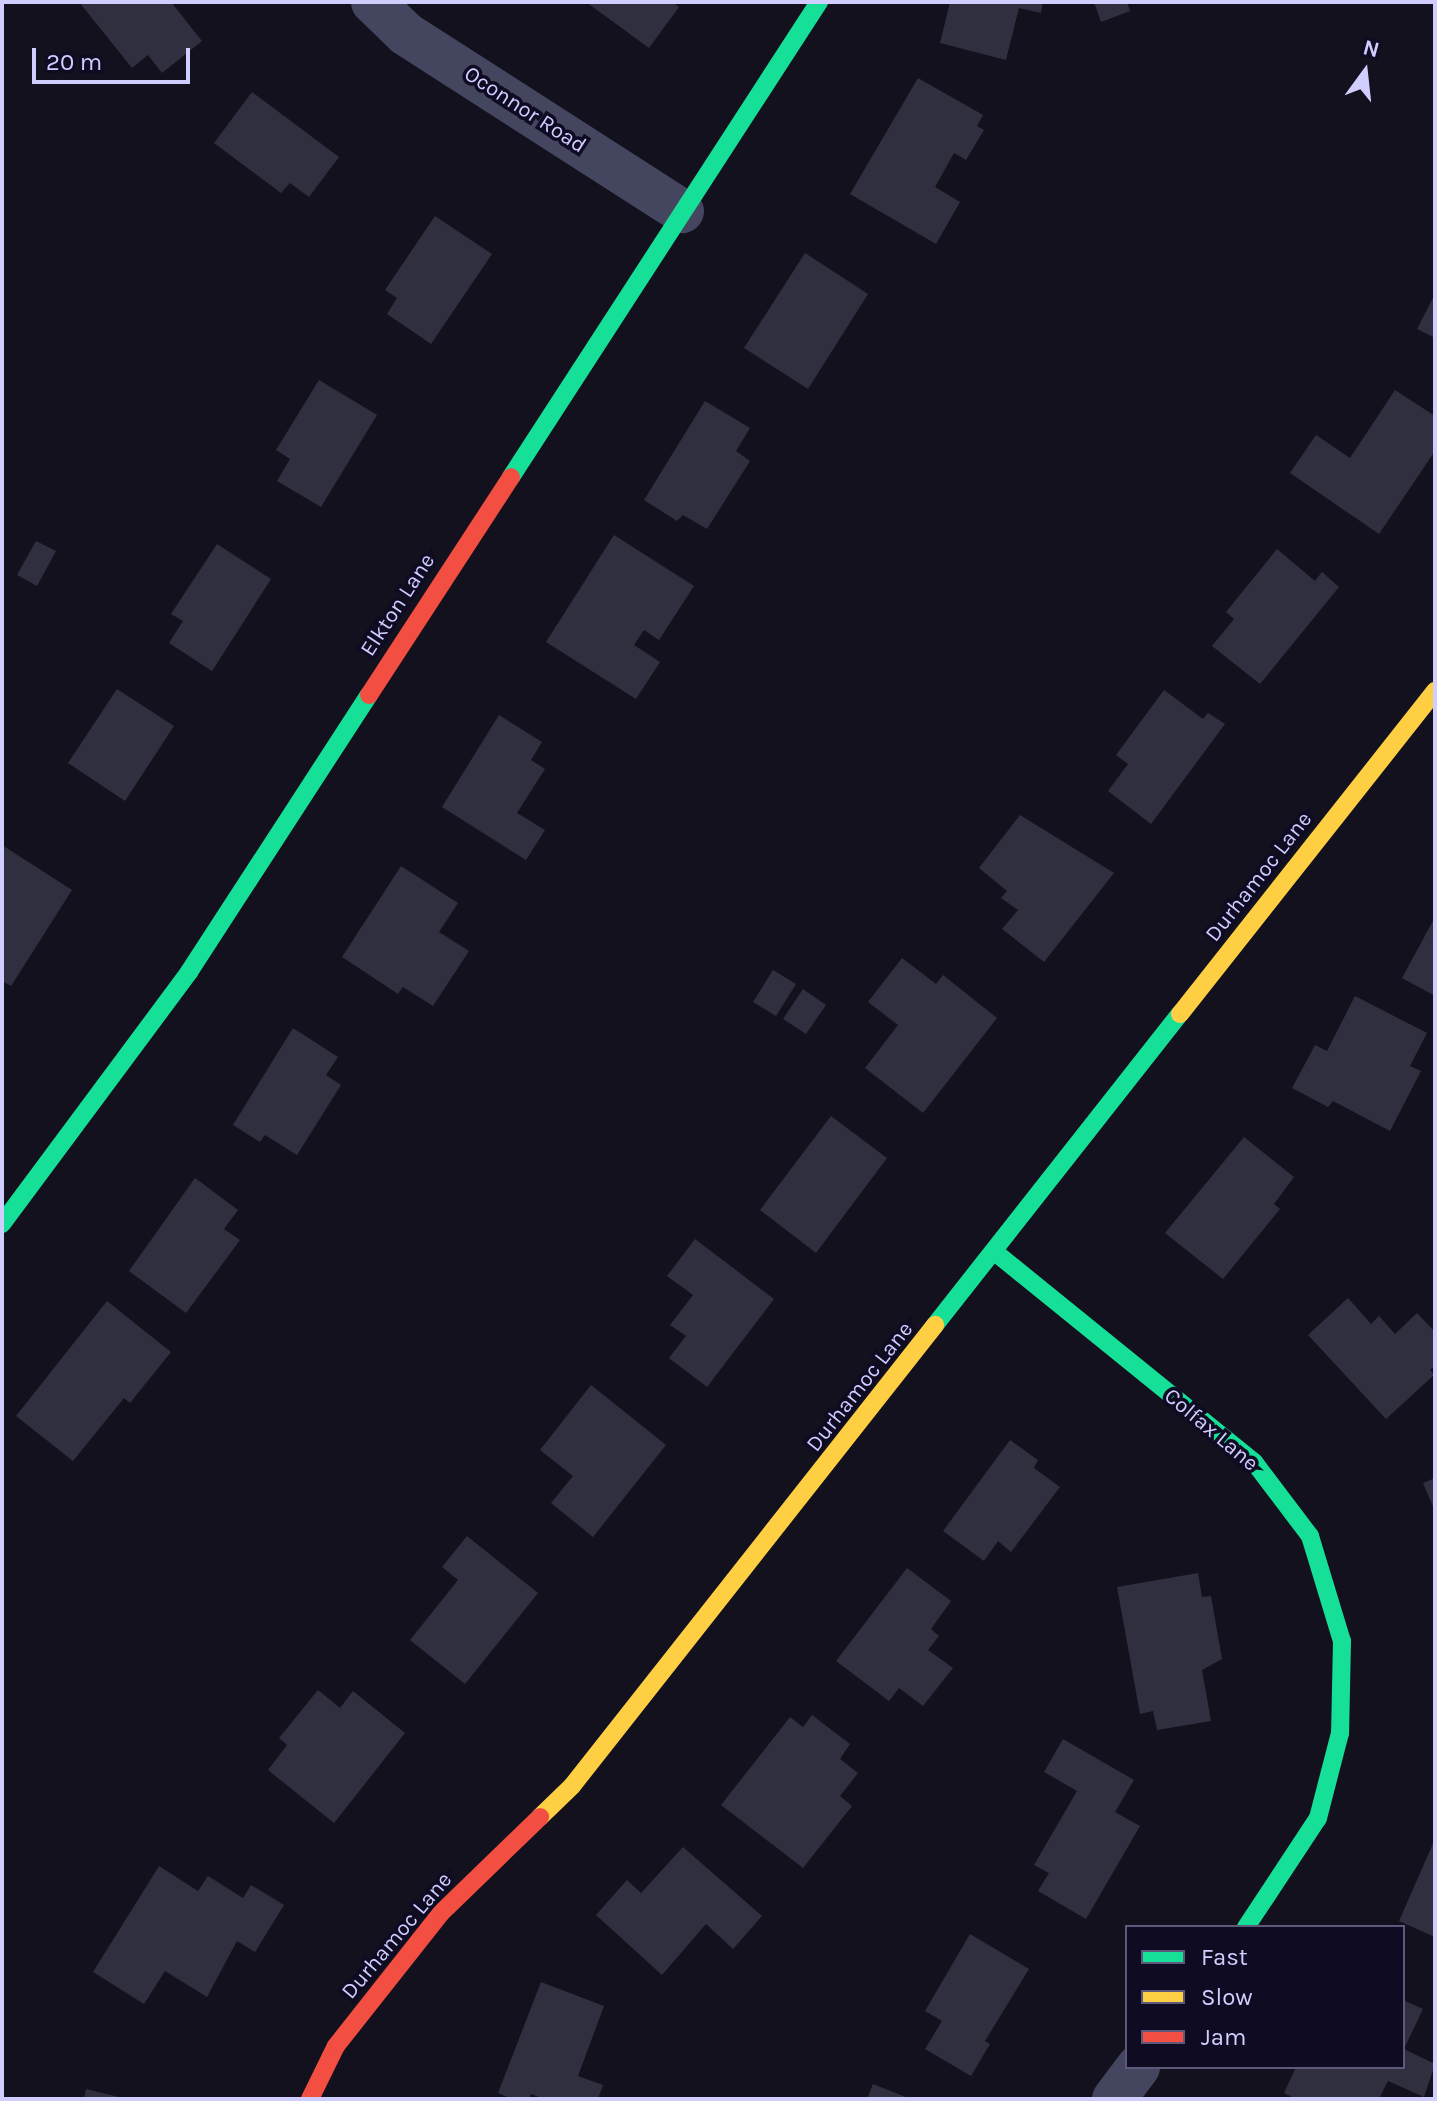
<!DOCTYPE html>
<style>
body{margin:0}
#map{position:relative;width:1437px;height:2101px;overflow:hidden;background:#12111d;font-family:Karla,sans-serif}
div>[style]{position:absolute}
.building>*{inset:0;background:#302f40}
.street>*{height:44px;margin:-22px;padding:0 22px;transform-origin:22px;border-radius:22px;background:#44455f}
.fast>*{height:18px;margin:-9px;padding:0 9px;transform-origin:9px;border-radius:9px;background:#16e098}
.slow>*{height:18px;margin:-9px;padding:0 9px;transform-origin:9px;border-radius:9px;background:#ffcf43}
.jam>*{height:18px;margin:-9px;padding:0 9px;transform-origin:9px;border-radius:9px;background:#f24e42}
span{translate:-50% -50%;white-space:nowrap;text-align:center;line-height:1.15;-webkit-text-stroke:7px #0e0b23;paint-order:stroke}
.street-label{font-size:22px;color:#d0cdff}
.frame{position:absolute;inset:0;border:4px solid #d0cdff;pointer-events:none}
.legend{position:absolute;left:1125px;top:1925px;width:280px;height:144px;box-sizing:border-box;background:#0e0b23;border:2px solid #5c597b;margin:0;padding:10px 14px;list-style:none;font-size:24px;color:#d0cdff}
.legend li{display:flex;align-items:center;gap:16px;height:40px}
.legend b{width:40px;border:2px solid #5c597b}
.north{position:absolute;left:1325px;top:32px;width:80px;height:80px;-webkit-text-stroke:6px #0e0b23;paint-order:stroke;rotate:15deg;font-size:22px;font-weight:700;line-height:32px;text-align:center;color:#d0cdff}
.north::after{content:'';display:block;margin:auto;width:28px;height:36px;background:#d0cdff;clip-path:polygon(50% 0,100% 100%,50% 72%,0 100%)}
.scale{position:absolute;left:32px;top:48px;width:158px;height:36px;box-sizing:border-box;border:4px solid #d0cdff;border-top:0;padding-left:10px;font-size:24px;line-height:28px;white-space:nowrap;color:#d0cdff;-webkit-text-stroke:6px #0e0b23;paint-order:stroke}
</style>
<div id="map">
<div class="building">
<div style="clip-path:polygon(79px 2px,171px 2px,202px 41px,162px 73px,148px 55px,132px 68px)"></div>
<div style="clip-path:polygon(586px 2px,672px 2px,679px 7px,649px 48px)"></div>
<div style="clip-path:polygon(950px 2px,1043px 2px,1041px 13px,1019px 8px,1006px 60px,940px 43px)"></div>
<div style="clip-path:polygon(1094px 2px,1127px 2px,1130px 11px,1101px 22px)"></div>
<div style="clip-path:polygon(918px 78px,983px 115px,977px 126px,984px 130px,966px 160px,954px 153px,935px 187px,960px 202px,936px 244px,850px 194px)"></div>
<div style="clip-path:polygon(252px 92px,339px 157px,309px 197px,290px 183px,281px 193px,214px 143px)"></div>
<div style="clip-path:polygon(435px 216px,492px 254px,431px 344px,387px 314px,397px 298px,385px 290px)"></div>
<div style="clip-path:polygon(805px 253px,868px 294px,808px 389px,744px 348px)"></div>
<div style="clip-path:polygon(1435px 294px,1435px 338px,1417px 329px)"></div>
<div style="clip-path:polygon(319px 380px,377px 415px,321px 507px,277px 481px,290px 459px,276px 450px)"></div>
<div style="clip-path:polygon(1395px 390px,1435px 416px,1435px 451px,1379px 534px,1290px 473px,1316px 435px,1350px 458px)"></div>
<div style="clip-path:polygon(705px 401px,750px 428px,736px 451px,750px 461px,707px 529px,683px 515px,677px 521px,644px 500px)"></div>
<div style="clip-path:polygon(614px 535px,694px 586px,659px 640px,644px 630px,634px 645px,660px 662px,636px 699px,546px 642px)"></div>
<div style="clip-path:polygon(36px 541px,56px 551px,37px 586px,17px 575px)"></div>
<div style="clip-path:polygon(217px 544px,271px 579px,212px 671px,169px 643px,183px 621px,171px 614px)"></div>
<div style="clip-path:polygon(1277px 549px,1315px 581px,1322px 572px,1339px 587px,1260px 684px,1212px 646px,1234px 619px,1226px 612px)"></div>
<div style="clip-path:polygon(117px 689px,174px 726px,125px 801px,68px 763px)"></div>
<div style="clip-path:polygon(1164px 690px,1203px 719px,1208px 713px,1225px 724px,1151px 824px,1108px 791px,1128px 764px,1116px 755px)"></div>
<div style="clip-path:polygon(499px 715px,542px 742px,531px 760px,545px 769px,517px 813px,545px 830px,526px 860px,442px 807px)"></div>
<div style="clip-path:polygon(1020px 815px,1114px 873px,1044px 962px,1002px 929px,1018px 910px,1001px 898px,1007px 891px,979px 868px)"></div>
<div style="clip-path:polygon(2px 845px,72px 890px,11px 986px,2px 981px)"></div>
<div style="clip-path:polygon(401px 866px,458px 903px,439px 932px,469px 951px,433px 1006px,403px 987px,398px 994px,342px 957px)"></div>
<div style="clip-path:polygon(1435px 917px,1435px 996px,1402px 978px)"></div>
<div style="clip-path:polygon(902px 958px,936px 984px,943px 975px,997px 1018px,923px 1113px,865px 1068px,898px 1025px,868px 1002px)"></div>
<div style="clip-path:polygon(773px 970px,796px 984px,776px 1016px,753px 1002px)"></div>
<div style="clip-path:polygon(803px 989px,826px 1005px,806px 1034px,783px 1019px)"></div>
<div style="clip-path:polygon(1355px 996px,1427px 1033px,1410px 1066px,1421px 1071px,1390px 1131px,1333px 1101px,1328px 1107px,1292px 1088px,1315px 1045px,1327px 1051px)"></div>
<div style="clip-path:polygon(293px 1028px,338px 1057px,326px 1075px,341px 1085px,297px 1155px,265px 1135px,260px 1142px,233px 1125px)"></div>
<div style="clip-path:polygon(831px 1116px,887px 1158px,816px 1253px,760px 1210px)"></div>
<div style="clip-path:polygon(1244px 1137px,1294px 1177px,1274px 1204px,1280px 1209px,1223px 1279px,1165px 1233px)"></div>
<div style="clip-path:polygon(195px 1178px,238px 1210px,224px 1229px,240px 1240px,186px 1313px,129px 1271px)"></div>
<div style="clip-path:polygon(695px 1239px,774px 1299px,707px 1387px,669px 1358px,686px 1336px,670px 1325px,693px 1295px,667px 1276px)"></div>
<div style="clip-path:polygon(1348px 1298px,1371px 1324px,1379px 1316px,1395px 1334px,1417px 1313px,1435px 1332px,1435px 1365px,1430px 1370px,1434px 1375px,1386px 1419px,1308px 1335px)"></div>
<div style="clip-path:polygon(107px 1301px,171px 1352px,130px 1403px,124px 1398px,73px 1461px,16px 1416px)"></div>
<div style="clip-path:polygon(591px 1385px,666px 1445px,593px 1537px,551px 1503px,573px 1476px,540px 1450px)"></div>
<div style="clip-path:polygon(1010px 1440px,1038px 1460px,1034px 1468px,1060px 1487px,1011px 1552px,998px 1541px,984px 1561px,943px 1531px)"></div>
<div style="clip-path:polygon(1435px 1478px,1435px 1511px,1423px 1483px)"></div>
<div style="clip-path:polygon(467px 1536px,538px 1593px,465px 1684px,410px 1640px,458px 1580px,442px 1567px)"></div>
<div style="clip-path:polygon(907px 1568px,951px 1601px,931px 1629px,939px 1636px,928px 1650px,953px 1668px,923px 1706px,899px 1688px,889px 1701px,836px 1661px)"></div>
<div style="clip-path:polygon(1198px 1573px,1202px 1597px,1211px 1596px,1222px 1659px,1202px 1670px,1211px 1721px,1157px 1730px,1153px 1711px,1140px 1714px,1117px 1587px)"></div>
<div style="clip-path:polygon(318px 1690px,340px 1708px,353px 1691px,405px 1733px,334px 1823px,268px 1770px,287px 1745px,279px 1738px)"></div>
<div style="clip-path:polygon(812px 1715px,850px 1744px,840px 1759px,858px 1773px,840px 1796px,852px 1806px,803px 1868px,721px 1805px,790px 1717px,803px 1727px)"></div>
<div style="clip-path:polygon(1063px 1739px,1134px 1780px,1115px 1812px,1140px 1826px,1086px 1919px,1038px 1891px,1049px 1873px,1034px 1865px,1077px 1791px,1044px 1772px)"></div>
<div style="clip-path:polygon(1435px 1839px,1435px 1937px,1399px 1921px)"></div>
<div style="clip-path:polygon(683px 1847px,762px 1916px,733px 1949px,706px 1924px,662px 1975px,596px 1915px,627px 1880px,641px 1893px)"></div>
<div style="clip-path:polygon(159px 1866px,198px 1891px,208px 1876px,243px 1898px,251px 1885px,284px 1905px,255px 1952px,237px 1941px,207px 1997px,165px 1971px,144px 2004px,93px 1972px)"></div>
<div style="clip-path:polygon(970px 1934px,1029px 1969px,985px 2041px,990px 2044px,971px 2076px,925px 2049px,942px 2021px,925px 2011px)"></div>
<div style="clip-path:polygon(541px 1982px,604px 2006px,578px 2076px,603px 2085px,598px 2099px,544px 2099px,531px 2094px,529px 2099px,512px 2099px,498px 2093px)"></div>
<div style="clip-path:polygon(1403px 2000px,1423px 2009px,1404px 2049px,1435px 2064px,1424px 2097px,1388px 2081px,1379px 2099px,1296px 2099px,1284px 2093px,1296px 2067px,1403px 2067px)"></div>
<div style="clip-path:polygon(873px 2084px,911px 2099px,867px 2099px)"></div>
<div style="clip-path:polygon(86px 2089px,123px 2098px,123px 2099px,84px 2099px)"></div>
</div>
<div class="street">
<div style="left:373px;top:2px;width:46px;rotate:44.1deg"></div>
<div style="left:406px;top:34px;width:328px;rotate:32.7deg"></div>
<div style="left:1114px;top:2099px;width:40px;rotate:-53deg"></div>
</div>
<div class="fast">
<div style="left:511px;top:477px;width:566px;rotate:-57.04deg"></div>
<div style="left:2px;top:1224px;width:314px;rotate:-53.4deg"></div>
<div style="left:189px;top:972px;width:330px;rotate:-57deg"></div>
<div style="left:996px;top:1253px;width:332px;rotate:39deg"></div>
<div style="left:1254px;top:1462px;width:93px;rotate:52.9deg"></div>
<div style="left:1310px;top:1536px;width:110px;rotate:73.1deg"></div>
<div style="left:1342px;top:1641px;width:92px;rotate:91.2deg"></div>
<div style="left:1340px;top:1733px;width:88px;rotate:104.5deg"></div>
<div style="left:1318px;top:1818px;width:131px;rotate:123.4deg"></div>
<div style="left:935px;top:1325px;width:396px;rotate:-51.8deg"></div>
</div>
<div class="slow">
<div style="left:1180px;top:1014px;width:412px;rotate:-51.7deg"></div>
<div style="left:540px;top:1817px;width:45px;rotate:-44.1deg"></div>
<div style="left:572px;top:1786px;width:587px;rotate:-51.78deg"></div>
</div>
<div class="jam">
<div style="left:369px;top:695px;width:260px;rotate:-56.9deg"></div>
<div style="left:310px;top:2099px;width:59px;rotate:-63.9deg"></div>
<div style="left:336px;top:2046px;width:169px;rotate:-51.7deg"></div>
<div style="left:441px;top:1913px;width:138px;rotate:-44.1deg"></div>
</div>
<div class="street-label">
<span style="left:525px;top:110px;rotate:33deg">Oconnor Road</span>
<span style="left:398px;top:605px;rotate:-57deg">Elkton Lane</span>
<span style="left:1259px;top:877px;rotate:-52deg">Durhamoc Lane</span>
<span style="left:860px;top:1387px;rotate:-52deg">Durhamoc Lane</span>
<span style="left:1211px;top:1430px;rotate:40deg">Colfax Lane</span>
<span style="left:397px;top:1936px;rotate:-50deg">Durhamoc Lane</span>
</div>
<div class="frame"></div>
<ul class="legend">
<li><b style="height:10px;background:#16e098"></b>Fast</li>
<li><b style="height:10px;background:#ffcf43"></b>Slow</li>
<li><b style="height:10px;background:#f24e42"></b>Jam</li>
</ul>
<div class="north">N</div>
<div class="scale">20 m</div>
</div>
